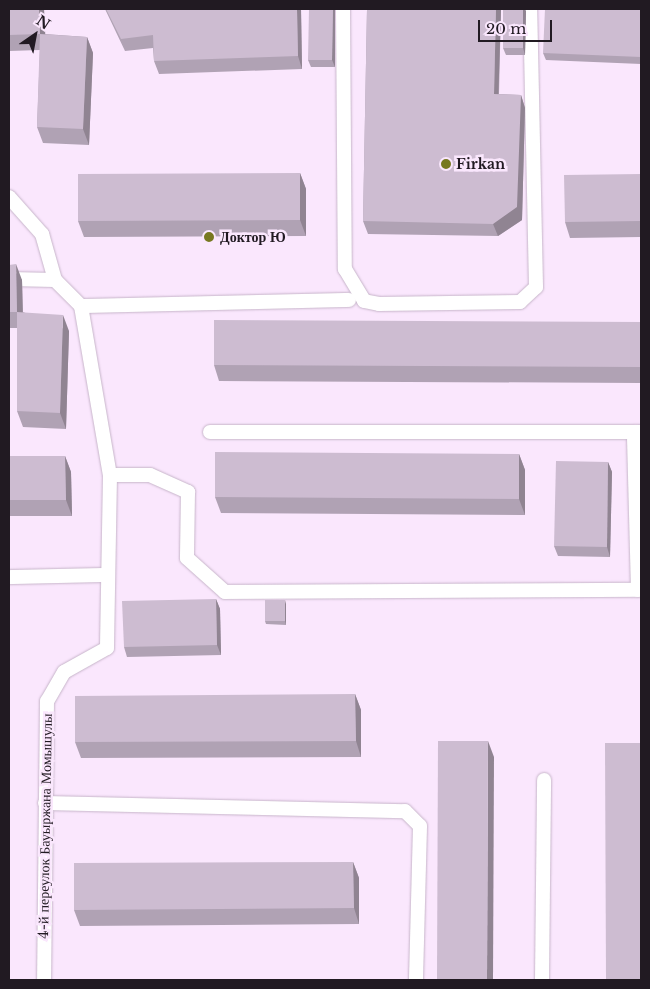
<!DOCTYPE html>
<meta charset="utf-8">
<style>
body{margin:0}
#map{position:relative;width:650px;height:989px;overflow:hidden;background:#fae7fd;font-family:"Libre Baskerville",serif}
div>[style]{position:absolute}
.roads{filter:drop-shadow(0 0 1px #c7b5ca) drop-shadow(0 0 1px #c7b5ca)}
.service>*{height:14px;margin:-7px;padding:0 7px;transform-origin:7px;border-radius:7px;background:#fff}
.wall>*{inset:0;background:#b0a2b4}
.shaded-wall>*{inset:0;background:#908492}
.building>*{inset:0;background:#cdbcd1}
.dots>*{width:14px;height:14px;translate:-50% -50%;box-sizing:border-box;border:2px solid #fae7fd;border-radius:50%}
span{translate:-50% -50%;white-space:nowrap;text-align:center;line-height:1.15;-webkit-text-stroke:5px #fae7fd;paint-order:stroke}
.poi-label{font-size:14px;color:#211a22;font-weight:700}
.left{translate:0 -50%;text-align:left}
.street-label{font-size:14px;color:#211a22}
.frame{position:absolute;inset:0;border:10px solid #211a22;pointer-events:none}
.north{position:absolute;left:10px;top:10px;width:50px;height:50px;-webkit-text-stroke:4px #fae7fd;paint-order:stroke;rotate:33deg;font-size:14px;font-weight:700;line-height:20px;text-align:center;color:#211a22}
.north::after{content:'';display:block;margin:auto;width:18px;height:22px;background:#211a22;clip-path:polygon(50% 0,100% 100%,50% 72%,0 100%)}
.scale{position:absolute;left:478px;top:20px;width:74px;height:22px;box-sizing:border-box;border:2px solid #211a22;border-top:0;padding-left:6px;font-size:15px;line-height:18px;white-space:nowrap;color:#211a22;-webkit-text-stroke:4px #fae7fd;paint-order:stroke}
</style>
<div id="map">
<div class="roads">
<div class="service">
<div style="left:343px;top:9px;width:260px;rotate:89.6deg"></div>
<div style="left:345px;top:269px;width:37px;rotate:59deg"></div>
<div style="left:364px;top:301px;width:15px;rotate:11deg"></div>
<div style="left:379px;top:304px;width:141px;rotate:-0.8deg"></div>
<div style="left:520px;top:302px;width:22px;rotate:-43deg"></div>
<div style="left:536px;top:287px;width:278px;rotate:-91.2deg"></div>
<div style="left:9px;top:197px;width:50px;rotate:48.3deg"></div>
<div style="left:42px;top:234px;width:48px;rotate:74.2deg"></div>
<div style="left:9px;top:279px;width:46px;rotate:1.2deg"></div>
<div style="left:55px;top:280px;width:37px;rotate:45deg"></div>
<div style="left:81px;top:306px;width:171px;rotate:80.3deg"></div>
<div style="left:110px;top:475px;width:173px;rotate:91deg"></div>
<div style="left:107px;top:648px;width:49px;rotate:150.8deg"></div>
<div style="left:64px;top:672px;width:34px;rotate:120deg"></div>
<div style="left:47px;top:701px;width:279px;rotate:90.6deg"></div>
<div style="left:81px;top:306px;width:268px;rotate:-1.3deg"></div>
<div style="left:210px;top:432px;width:431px"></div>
<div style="left:110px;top:475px;width:40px"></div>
<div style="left:150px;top:475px;width:42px;rotate:24.1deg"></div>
<div style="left:188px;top:492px;width:66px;rotate:90.9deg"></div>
<div style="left:187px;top:558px;width:51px;rotate:41.8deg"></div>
<div style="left:225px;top:592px;width:413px;rotate:-0.3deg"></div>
<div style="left:638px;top:590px;width:158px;rotate:-91.5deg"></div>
<div style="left:9px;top:577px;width:98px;rotate:-1.2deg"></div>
<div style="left:45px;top:803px;width:360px;rotate:1.3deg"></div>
<div style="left:405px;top:811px;width:21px;rotate:45deg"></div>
<div style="left:420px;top:826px;width:154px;rotate:91.5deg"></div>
<div style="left:542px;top:980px;width:200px;rotate:-89.4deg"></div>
</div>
</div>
<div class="wall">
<div style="clip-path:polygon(9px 9px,44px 9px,45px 34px,87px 37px,93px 53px,89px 145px,43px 143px,37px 127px,40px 50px,9px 51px)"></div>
<div style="clip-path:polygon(105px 9px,301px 9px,302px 69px,159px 74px,154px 61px,153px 48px,125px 51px)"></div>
<div style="clip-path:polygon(333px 9px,335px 9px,335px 67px,311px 67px,308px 60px)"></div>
<div style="clip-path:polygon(367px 9px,501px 9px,499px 94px,521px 95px,525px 108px,522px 220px,498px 236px,368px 234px,363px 221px)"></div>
<div style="clip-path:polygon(641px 9px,641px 64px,546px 60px,543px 53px)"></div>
<div style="clip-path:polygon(526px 11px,525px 55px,506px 55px,503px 48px)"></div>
<div style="clip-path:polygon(300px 173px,306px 189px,306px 236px,84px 237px,78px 221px)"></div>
<div style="clip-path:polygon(641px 174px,641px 237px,570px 238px,565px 222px)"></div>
<div style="clip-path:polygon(9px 265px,22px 280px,23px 312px,69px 331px,66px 429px,23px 427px,17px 411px,17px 328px,9px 328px)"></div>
<div style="clip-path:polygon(641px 322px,641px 383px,219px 381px,214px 365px)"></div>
<div style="clip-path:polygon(519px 454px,525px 470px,525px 515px,221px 513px,215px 497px)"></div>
<div style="clip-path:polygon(9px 456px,65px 456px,71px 472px,72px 516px,9px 516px)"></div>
<div style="clip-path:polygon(608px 462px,612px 472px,610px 557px,558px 556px,554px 546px)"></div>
<div style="clip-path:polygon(216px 599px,220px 609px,221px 655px,127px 657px,124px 647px)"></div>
<div style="clip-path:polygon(286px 604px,286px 625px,266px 624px,265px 621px)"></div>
<div style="clip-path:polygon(355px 694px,361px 710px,361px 757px,81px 758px,75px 742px)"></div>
<div style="clip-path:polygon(353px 862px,359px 878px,359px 924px,80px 926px,74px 910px)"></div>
</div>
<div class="shaded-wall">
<div style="clip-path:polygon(39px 9px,44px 9px,46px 50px,40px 34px)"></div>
<div style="clip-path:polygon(297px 9px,301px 9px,302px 69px,298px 56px)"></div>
<div style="clip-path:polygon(333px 9px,335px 9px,335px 67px,332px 60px)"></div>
<div style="clip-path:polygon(496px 9px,501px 9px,501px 10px,498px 106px,494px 94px)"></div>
<div style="clip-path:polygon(523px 9px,525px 9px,526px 11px,525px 55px,523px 48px)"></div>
<div style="clip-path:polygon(87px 37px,93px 53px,89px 145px,83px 129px)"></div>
<div style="clip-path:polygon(521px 95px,525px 108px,522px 220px,498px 236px,493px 224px)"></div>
<div style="clip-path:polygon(300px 173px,306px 189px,306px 236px,300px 220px)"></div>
<div style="clip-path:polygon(16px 264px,22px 280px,23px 327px,17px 312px)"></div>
<div style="clip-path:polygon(63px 315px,69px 331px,66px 429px,60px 413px)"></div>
<div style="clip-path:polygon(519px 454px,525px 470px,525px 515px,519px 499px)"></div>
<div style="clip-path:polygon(65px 456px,71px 472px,72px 516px,66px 500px)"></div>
<div style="clip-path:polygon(608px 462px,612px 472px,610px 557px,607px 547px)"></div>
<div style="clip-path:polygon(216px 599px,220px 609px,221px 655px,217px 645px)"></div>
<div style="clip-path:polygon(285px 600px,286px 604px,286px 625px,285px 621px)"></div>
<div style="clip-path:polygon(355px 694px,361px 710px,361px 757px,356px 741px)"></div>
<div style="clip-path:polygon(488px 741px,494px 757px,493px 980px,487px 980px)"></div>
<div style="clip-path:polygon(353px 862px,359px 878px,359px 924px,354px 908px)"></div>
</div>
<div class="building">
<div style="clip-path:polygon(9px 9px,39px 9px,40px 34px,87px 37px,83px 129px,37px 127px,40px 34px,9px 35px)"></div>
<div style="clip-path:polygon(106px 9px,297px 9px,298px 56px,154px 61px,153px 35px,121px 39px)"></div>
<div style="clip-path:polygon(309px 9px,333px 9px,332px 60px,308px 60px)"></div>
<div style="clip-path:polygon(367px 9px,496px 9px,494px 94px,521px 95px,517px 207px,493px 224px,363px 221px)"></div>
<div style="clip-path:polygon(503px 9px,523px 9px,523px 48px,503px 48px)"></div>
<div style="clip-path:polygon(545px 9px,641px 9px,641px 57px,543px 53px)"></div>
<div style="clip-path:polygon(300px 173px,300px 220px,78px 221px,78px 174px)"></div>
<div style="clip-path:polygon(641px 174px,641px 221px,565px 222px,564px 175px)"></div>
<div style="clip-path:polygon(16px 264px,17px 312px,9px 312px,9px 265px)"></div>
<div style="clip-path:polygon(17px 312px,63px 315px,60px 413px,17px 411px)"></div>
<div style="clip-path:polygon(214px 320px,641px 322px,641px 367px,214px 365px)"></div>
<div style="clip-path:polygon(215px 452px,519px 454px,519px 499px,215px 497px)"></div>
<div style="clip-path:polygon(9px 456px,65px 456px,66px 500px,9px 500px)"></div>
<div style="clip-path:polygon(556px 461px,608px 462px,607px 547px,554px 546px)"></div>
<div style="clip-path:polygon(216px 599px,217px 645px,124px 647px,122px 601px)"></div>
<div style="clip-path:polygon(265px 600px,285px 600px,285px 621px,265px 621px)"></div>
<div style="clip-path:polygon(355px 694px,356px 741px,75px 742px,75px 696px)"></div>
<div style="clip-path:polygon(438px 741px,488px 741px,487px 980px,437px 980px)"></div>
<div style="clip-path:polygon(605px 743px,641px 743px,641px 980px,606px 980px)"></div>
<div style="clip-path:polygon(353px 862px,354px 908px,74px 910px,74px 863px)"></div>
</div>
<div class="dots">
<div style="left:446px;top:164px;background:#777820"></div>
<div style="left:209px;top:237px;background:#777820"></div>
</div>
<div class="poi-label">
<span class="left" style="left:456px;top:164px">Firkan</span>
<span class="left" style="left:220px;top:237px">Доктор Ю</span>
</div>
<div class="street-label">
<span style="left:45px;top:826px;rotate:-89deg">4-й переулок Бауыржана Момышулы</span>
</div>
<div class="frame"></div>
<div class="north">N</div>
<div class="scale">20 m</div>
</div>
